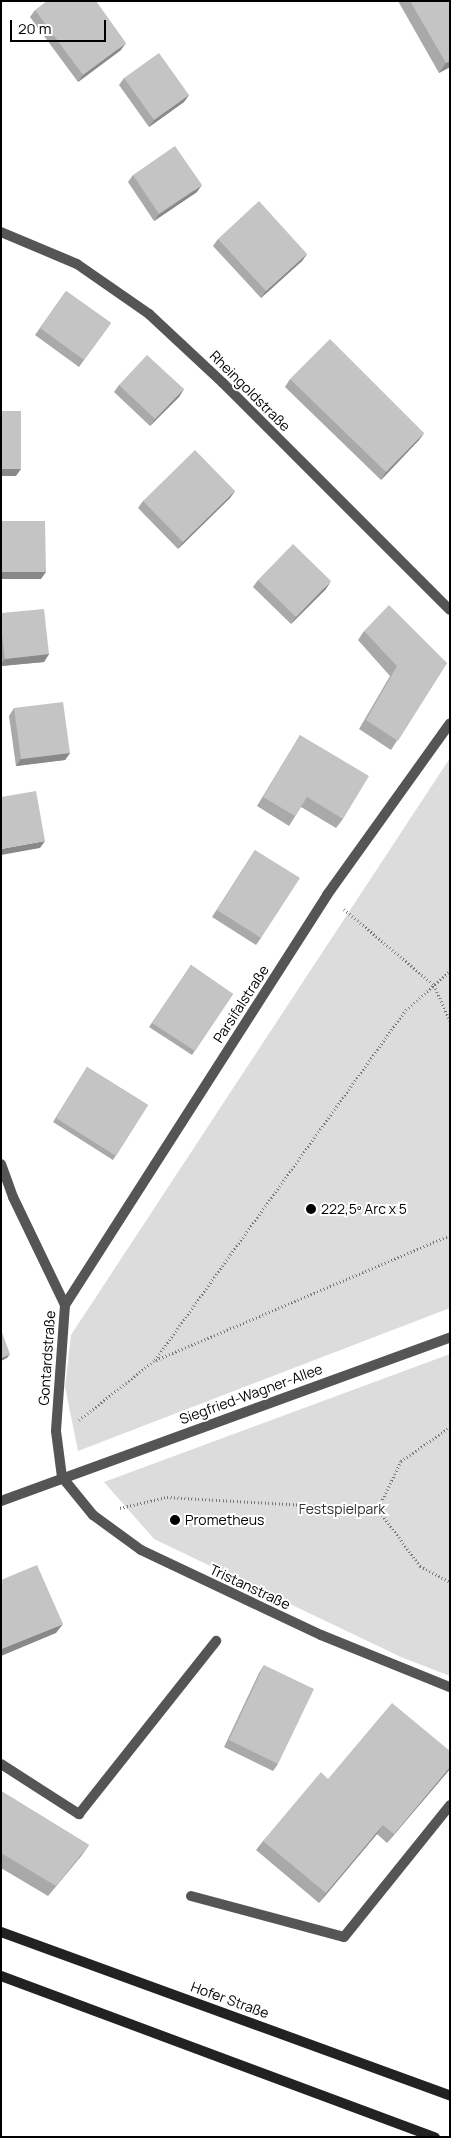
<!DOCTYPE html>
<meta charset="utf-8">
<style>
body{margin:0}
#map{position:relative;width:451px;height:2138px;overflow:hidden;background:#fff;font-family:Manrope,sans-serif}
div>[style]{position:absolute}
.green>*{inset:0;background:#dcdcdc}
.path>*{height:3px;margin-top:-1.5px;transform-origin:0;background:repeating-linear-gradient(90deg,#777 0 1px,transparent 0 3.5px)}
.service>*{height:10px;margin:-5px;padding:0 5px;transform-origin:5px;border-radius:5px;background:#555}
.minor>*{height:10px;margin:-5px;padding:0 5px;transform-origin:5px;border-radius:5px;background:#555}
.secondary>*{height:10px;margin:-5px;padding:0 5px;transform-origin:5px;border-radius:5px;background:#222}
.wall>*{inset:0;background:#a9a9a9}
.shaded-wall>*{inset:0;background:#898989}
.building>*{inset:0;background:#c4c4c4}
.dots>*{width:14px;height:14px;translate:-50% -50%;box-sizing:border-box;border:2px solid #fff;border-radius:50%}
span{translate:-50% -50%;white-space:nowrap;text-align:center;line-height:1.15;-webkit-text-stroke:4px #fff;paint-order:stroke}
.street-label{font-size:14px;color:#000}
.poi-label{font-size:14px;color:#000}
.left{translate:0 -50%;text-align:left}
.park-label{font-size:14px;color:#333}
.frame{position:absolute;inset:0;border:2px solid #000;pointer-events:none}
.scale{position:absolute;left:10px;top:20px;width:96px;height:22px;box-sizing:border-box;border:2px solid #000;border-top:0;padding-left:6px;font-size:15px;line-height:18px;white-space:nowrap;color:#000;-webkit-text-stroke:4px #fff;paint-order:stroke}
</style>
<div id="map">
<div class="green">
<div style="clip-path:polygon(450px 758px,450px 1308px,78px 1451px,65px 1387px,71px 1335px)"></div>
<div style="clip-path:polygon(450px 1354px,450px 1676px,401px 1657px,154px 1539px,104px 1482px)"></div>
</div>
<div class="path">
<div style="left:344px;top:909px;width:118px;rotate:40.2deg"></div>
<div style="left:434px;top:985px;width:39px;rotate:66deg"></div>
<div style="left:156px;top:1360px;width:319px;rotate:-23deg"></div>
<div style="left:79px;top:1420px;width:97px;rotate:-38.3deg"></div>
<div style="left:155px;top:1360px;width:431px;rotate:-54.4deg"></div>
<div style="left:406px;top:1010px;width:59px;rotate:-41.6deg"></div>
<div style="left:120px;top:1508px;width:48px;rotate:-13.2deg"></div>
<div style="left:167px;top:1497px;width:211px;rotate:3.3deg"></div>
<div style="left:378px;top:1509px;width:53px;rotate:-64.4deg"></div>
<div style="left:401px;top:1461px;width:60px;rotate:-34.8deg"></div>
<div style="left:378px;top:1509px;width:71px;rotate:53.6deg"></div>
<div style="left:420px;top:1566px;width:34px;rotate:28deg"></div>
</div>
<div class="service">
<div style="left:1px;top:1764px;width:93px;rotate:32.7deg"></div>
<div style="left:79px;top:1814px;width:221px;rotate:-51.6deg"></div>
<div style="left:191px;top:1896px;width:158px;rotate:15deg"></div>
<div style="left:344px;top:1937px;width:169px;rotate:-51.2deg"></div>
</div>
<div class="minor">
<div style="left:1px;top:232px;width:82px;rotate:22.8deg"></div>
<div style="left:77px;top:264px;width:88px;rotate:34.8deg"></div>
<div style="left:149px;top:314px;width:101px;rotate:43deg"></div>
<div style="left:223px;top:383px;width:321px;rotate:45deg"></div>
<div style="left:1px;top:1164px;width:35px;rotate:70deg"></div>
<div style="left:13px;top:1197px;width:120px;rotate:64.3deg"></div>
<div style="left:65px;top:1305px;width:126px;rotate:94.1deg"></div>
<div style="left:56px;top:1431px;width:46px;rotate:82.6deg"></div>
<div style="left:65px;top:1305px;width:487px;rotate:-57.4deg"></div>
<div style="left:327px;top:895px;width:211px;rotate:-54.4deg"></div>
<div style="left:62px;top:1477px;width:49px;rotate:50.8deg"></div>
<div style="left:93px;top:1515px;width:59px;rotate:36.1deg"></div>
<div style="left:141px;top:1550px;width:199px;rotate:25.3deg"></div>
<div style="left:321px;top:1635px;width:139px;rotate:22deg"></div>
<div style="left:1px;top:1501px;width:478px;rotate:-20deg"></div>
</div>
<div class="secondary">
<div style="left:1px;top:1932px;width:478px;rotate:20deg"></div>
<div style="left:1px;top:1976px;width:463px;rotate:20.4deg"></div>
</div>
<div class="wall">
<div style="clip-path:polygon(398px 1px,450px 1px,450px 67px,439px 73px)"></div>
<div style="clip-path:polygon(35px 10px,121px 50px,78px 82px,30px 17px)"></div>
<div style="clip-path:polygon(124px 78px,189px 95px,184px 102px,149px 127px,119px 85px)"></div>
<div style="clip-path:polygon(133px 175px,197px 192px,154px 221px,128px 182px)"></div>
<div style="clip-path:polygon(218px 239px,307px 254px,302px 261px,261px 298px,213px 246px)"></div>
<div style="clip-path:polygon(66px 291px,111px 323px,79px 367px,35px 335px)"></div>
<div style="clip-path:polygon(290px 379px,424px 433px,419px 440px,381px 480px,285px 387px)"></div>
<div style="clip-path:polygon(119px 385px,184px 389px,179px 397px,150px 426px,114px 392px)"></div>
<div style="clip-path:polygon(235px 491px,230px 498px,178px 549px,138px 508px,143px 501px)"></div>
<div style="clip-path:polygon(258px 580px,326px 589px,291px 624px,253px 587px)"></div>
<div style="clip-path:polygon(1px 613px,49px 654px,44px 662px,1px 666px)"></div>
<div style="clip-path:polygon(364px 631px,447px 663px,391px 750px,359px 729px,390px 676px,358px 640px)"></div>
<div style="clip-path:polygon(14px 708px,70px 753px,65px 760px,16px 766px,9px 716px)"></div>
<div style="clip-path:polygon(300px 735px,343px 819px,336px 828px,301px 807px,289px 826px,257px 806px,294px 745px)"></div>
<div style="clip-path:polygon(255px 850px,261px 938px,256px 945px,212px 917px)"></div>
<div style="clip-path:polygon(191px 965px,233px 994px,192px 1055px,149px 1027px)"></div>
<div style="clip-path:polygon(87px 1067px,148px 1105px,113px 1160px,53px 1122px)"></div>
<div style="clip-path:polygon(264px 1665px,278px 1764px,273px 1771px,224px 1747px,259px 1673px)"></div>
<div style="clip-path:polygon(450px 1751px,450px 1769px,387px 1843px,377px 1834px,319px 1903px,256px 1850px,263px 1841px,328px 1779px)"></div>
<div style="clip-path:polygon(1px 1791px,89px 1845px,81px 1856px,48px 1896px,1px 1868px)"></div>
</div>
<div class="shaded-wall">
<div style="clip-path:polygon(126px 43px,121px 50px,78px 82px,83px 75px)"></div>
<div style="clip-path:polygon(450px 61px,450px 67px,439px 73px,446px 63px)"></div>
<div style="clip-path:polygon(189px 95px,184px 102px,149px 127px,154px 120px)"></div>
<div style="clip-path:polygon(202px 185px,197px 192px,154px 221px,159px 214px)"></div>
<div style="clip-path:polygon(307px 254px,302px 261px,261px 298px,266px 291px)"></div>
<div style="clip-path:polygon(184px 389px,179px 397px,150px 426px,155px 419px)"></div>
<div style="clip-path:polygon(424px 433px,419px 440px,381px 480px,386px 472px)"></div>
<div style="clip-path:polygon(1px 469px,21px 469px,16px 476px,1px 476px)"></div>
<div style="clip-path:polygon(235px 491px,230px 498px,178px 549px,183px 542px)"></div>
<div style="clip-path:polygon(2px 572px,46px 572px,41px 579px,1px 579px)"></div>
<div style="clip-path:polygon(331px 581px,326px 589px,291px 624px,296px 617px)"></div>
<div style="clip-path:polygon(49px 654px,44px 662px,1px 666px,1px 664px,5px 659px)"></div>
<div style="clip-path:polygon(70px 753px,65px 760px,16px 766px,21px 759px)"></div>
<div style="clip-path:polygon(45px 841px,40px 848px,1px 855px,1px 849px)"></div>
<div style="clip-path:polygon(10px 1354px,7px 1358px,1px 1361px,1px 1358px)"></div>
<div style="clip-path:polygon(63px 1624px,56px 1633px,1px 1656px,1px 1649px)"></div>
<div style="clip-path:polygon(450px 1767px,450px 1769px,387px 1843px,394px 1834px)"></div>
<div style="clip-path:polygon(383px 1825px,377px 1834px,319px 1903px,326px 1893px)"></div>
<div style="clip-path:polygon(89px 1845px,81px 1856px,48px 1896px,56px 1886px)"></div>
</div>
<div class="building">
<div style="clip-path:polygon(47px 1px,96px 1px,126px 43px,83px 75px,35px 10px)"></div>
<div style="clip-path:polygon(410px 1px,450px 1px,450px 61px,446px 63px)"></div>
<div style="clip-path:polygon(159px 53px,189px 95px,154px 120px,124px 78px)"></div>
<div style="clip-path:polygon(175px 146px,202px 185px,159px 214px,133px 175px)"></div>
<div style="clip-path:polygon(259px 201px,307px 254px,266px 291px,218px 239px)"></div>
<div style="clip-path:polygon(66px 291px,111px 323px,84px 360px,40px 328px)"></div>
<div style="clip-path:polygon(330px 339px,424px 433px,386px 472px,290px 379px)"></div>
<div style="clip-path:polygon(147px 355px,184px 389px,155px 419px,119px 385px)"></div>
<div style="clip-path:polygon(1px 411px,21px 411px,21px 469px,1px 469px)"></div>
<div style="clip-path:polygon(195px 450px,235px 491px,183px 542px,143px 501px)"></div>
<div style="clip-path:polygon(1px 521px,45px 521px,46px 572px,2px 572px)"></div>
<div style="clip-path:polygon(293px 544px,331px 581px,296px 617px,258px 580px)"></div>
<div style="clip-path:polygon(389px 605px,447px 663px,398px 741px,366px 720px,397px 666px,364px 631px)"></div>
<div style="clip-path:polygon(44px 609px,49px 654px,5px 659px,1px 627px,1px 613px)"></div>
<div style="clip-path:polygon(63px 702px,70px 753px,21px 759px,14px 708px)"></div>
<div style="clip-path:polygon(300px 735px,369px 776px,343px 819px,307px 797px,295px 816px,263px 797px)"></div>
<div style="clip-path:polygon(36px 791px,45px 841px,1px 849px,1px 797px)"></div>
<div style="clip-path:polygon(255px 850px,300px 878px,261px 938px,217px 910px)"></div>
<div style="clip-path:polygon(191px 965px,233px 994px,195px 1051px,152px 1023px)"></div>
<div style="clip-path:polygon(87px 1067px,148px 1105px,116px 1156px,56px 1118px)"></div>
<div style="clip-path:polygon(1px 1330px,10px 1354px,1px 1358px)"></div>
<div style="clip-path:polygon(37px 1565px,63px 1624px,1px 1649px,1px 1580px)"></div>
<div style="clip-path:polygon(264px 1665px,314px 1689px,278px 1764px,229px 1740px)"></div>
<div style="clip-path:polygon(392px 1703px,450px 1751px,450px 1767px,394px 1834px,383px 1825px,326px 1893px,263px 1841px,321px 1772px,328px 1779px)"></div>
<div style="clip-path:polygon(1px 1791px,89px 1845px,56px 1886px,1px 1853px)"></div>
</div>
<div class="dots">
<div style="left:311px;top:1209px;background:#000"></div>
<div style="left:175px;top:1520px;background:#000"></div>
</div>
<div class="street-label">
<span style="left:250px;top:391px;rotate:45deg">Rheingoldstraße</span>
<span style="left:241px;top:1004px;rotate:-57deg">Parsifalstraße</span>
<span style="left:47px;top:1358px;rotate:-86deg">Gontardstraße</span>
<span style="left:251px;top:1394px;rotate:-20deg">Siegfried-Wagner-Allee</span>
<span style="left:250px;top:1587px;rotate:25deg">Tristanstraße</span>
<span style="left:230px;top:2000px;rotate:20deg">Hofer Straße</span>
</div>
<div class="poi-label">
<span class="left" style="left:321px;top:1209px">222,5º Arc x 5</span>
<span class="left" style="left:185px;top:1520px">Prometheus</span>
</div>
<div class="park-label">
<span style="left:342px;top:1509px">Festspielpark</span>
</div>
<div class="frame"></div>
<div class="scale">20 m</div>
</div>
